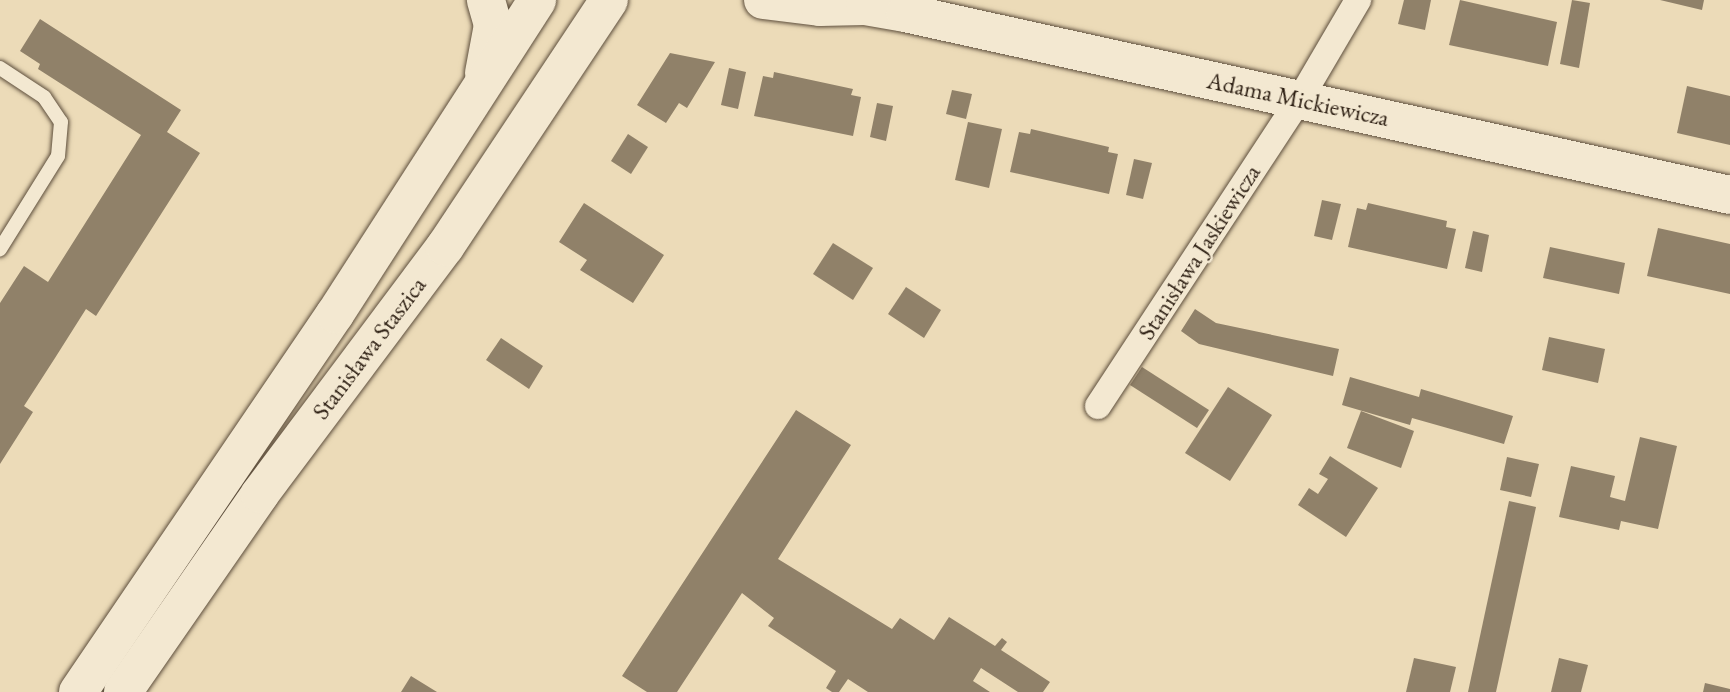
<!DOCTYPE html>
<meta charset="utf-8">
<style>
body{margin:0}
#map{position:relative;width:1730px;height:692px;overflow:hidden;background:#ecdbb8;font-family:"EB Garamond",serif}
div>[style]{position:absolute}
.building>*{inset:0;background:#908169}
.roads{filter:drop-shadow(0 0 2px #5d4e3c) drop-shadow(0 0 2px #5d4e3c)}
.lane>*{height:14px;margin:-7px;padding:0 7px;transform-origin:7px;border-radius:7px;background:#f3e8d1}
.street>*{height:26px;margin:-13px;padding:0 13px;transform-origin:13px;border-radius:13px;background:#f3e8d1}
.secondary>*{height:38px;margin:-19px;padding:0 19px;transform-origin:19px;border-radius:19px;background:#f3e8d1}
span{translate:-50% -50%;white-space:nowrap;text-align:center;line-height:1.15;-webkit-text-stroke:5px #f3e8d1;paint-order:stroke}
.street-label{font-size:24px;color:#2d1f13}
</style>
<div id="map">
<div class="building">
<div style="clip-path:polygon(1404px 0,1431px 0,1425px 30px,1398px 24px)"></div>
<div style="clip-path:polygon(1460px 0,1557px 22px,1548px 66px,1449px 45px)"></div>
<div style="clip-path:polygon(1572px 0,1590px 3px,1579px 68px,1560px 64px)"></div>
<div style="clip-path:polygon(1660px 0,1704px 0,1702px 10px)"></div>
<div style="clip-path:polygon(40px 19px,181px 110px,167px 132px,200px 153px,96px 316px,86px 309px,55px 358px,24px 406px,33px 412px,0 464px,0 303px,24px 266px,48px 282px,141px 135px,38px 69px,40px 64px,20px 51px)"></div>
<div style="clip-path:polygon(670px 53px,715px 62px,687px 108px,679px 103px,666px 123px,637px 105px)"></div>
<div style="clip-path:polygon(729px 68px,746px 72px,738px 109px,721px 105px)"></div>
<div style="clip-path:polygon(774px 72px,853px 89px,851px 95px,861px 97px,853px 136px,754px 116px,763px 76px,773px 78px)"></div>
<div style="clip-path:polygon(1687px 86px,1730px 96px,1730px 145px,1677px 133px)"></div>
<div style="clip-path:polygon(952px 90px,972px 94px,966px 119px,946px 114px)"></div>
<div style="clip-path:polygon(877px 103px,893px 106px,886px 141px,870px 137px)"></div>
<div style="clip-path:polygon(968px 122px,1002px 129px,989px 188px,955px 180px)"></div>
<div style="clip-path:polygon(1031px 129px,1109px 147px,1108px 152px,1118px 154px,1109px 194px,1010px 172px,1019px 132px,1030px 134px)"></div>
<div style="clip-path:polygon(628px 134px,648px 147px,631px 174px,611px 161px)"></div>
<div style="clip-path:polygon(1134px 159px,1152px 163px,1143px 199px,1126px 195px)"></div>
<div style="clip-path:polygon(1322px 200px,1341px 204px,1332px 240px,1314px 236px)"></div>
<div style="clip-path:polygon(584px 203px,664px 255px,633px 303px,580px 270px,587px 260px,559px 242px)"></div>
<div style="clip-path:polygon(1368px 203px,1447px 221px,1446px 227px,1456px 229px,1447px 269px,1348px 247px,1357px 208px,1366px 210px)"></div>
<div style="clip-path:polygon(1658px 228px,1730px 244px,1730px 294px,1647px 276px)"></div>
<div style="clip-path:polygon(1473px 231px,1489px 235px,1482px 272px,1465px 268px)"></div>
<div style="clip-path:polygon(833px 243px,873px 268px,853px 300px,813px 274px)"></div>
<div style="clip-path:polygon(1550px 247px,1625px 263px,1619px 294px,1543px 278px)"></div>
<div style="clip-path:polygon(906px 287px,941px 310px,924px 338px,888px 314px)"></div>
<div style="clip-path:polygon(1195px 309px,1216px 323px,1339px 349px,1333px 376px,1199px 344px,1181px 331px)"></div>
<div style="clip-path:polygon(1549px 337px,1605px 349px,1598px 383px,1542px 370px)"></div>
<div style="clip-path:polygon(501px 338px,543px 366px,529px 389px,486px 360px)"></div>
<div style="clip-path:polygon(1142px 367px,1209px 410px,1197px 428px,1130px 385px)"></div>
<div style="clip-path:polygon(1350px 377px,1419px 397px,1421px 389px,1513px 416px,1504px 444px,1412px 418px,1410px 425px,1342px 405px)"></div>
<div style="clip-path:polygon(1228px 387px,1272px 415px,1230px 481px,1185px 453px)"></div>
<div style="clip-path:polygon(796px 410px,851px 445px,778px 559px,892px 629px,900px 618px,934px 640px,949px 617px,995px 646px,1002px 638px,1007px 642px,1001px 650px,1050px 682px,1043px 692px,1018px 692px,981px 668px,973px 681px,990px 692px,868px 692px,848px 679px,839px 692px,832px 692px,826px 688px,836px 671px,768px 626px,774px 618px,742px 593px,677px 692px,647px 692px,622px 676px)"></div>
<div style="clip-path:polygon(1361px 411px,1414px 431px,1401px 468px,1347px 448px)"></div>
<div style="clip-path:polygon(1640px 437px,1677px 446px,1658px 529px,1621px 521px,1619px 530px,1559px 517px,1571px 466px,1615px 476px,1610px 497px,1625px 501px)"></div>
<div style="clip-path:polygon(1330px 456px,1378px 488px,1346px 537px,1298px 505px,1309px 488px,1318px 494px,1328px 479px,1319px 474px)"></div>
<div style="clip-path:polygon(1507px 457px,1539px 464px,1531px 497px,1500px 490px)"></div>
<div style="clip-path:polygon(1509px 501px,1536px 507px,1496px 692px,1468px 692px)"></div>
<div style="clip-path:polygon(1414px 658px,1456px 667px,1450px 692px,1406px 692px)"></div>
<div style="clip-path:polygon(1559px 658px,1588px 665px,1581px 692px,1551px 692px)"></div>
<div style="clip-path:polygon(411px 676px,437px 692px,401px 692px)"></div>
<div style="clip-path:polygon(1705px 683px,1730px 689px,1730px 692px,1703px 692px)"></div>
</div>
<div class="roads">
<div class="lane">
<div style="left:0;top:68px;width:53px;rotate:33.4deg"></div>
<div style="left:44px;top:97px;width:30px;rotate:56deg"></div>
<div style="left:61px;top:122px;width:34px;rotate:95deg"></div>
<div style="left:58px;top:156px;width:110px;rotate:121.9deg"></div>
</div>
<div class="street">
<div style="left:1098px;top:406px;width:367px;rotate:-56.7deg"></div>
<div style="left:1300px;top:99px;width:115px;rotate:-59.6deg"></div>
</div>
<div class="secondary">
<div style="left:763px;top:0;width:57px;rotate:7deg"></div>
<div style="left:820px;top:7px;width:45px;rotate:-1.3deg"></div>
<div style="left:865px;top:6px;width:41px;rotate:9.9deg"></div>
<div style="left:905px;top:13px;width:845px;rotate:12.44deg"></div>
<div style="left:484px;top:73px;width:49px;rotate:-79.4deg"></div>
<div style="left:493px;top:25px;width:26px;rotate:-106deg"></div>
<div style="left:78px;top:692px;width:457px;rotate:-55.8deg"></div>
<div style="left:335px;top:314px;width:373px;rotate:-57.2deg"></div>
<div style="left:123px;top:692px;width:241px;rotate:-55.3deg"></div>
<div style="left:260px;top:494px;width:309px;rotate:-53.2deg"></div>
<div style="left:445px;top:247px;width:296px;rotate:-56.4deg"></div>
</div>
</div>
<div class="street-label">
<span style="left:1298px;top:99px;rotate:12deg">Adama Mickiewicza</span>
<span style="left:1199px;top:252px;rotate:-57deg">Stanisława Jaskiewicza</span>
<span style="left:369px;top:348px;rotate:-53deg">Stanisława Staszica</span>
</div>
</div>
